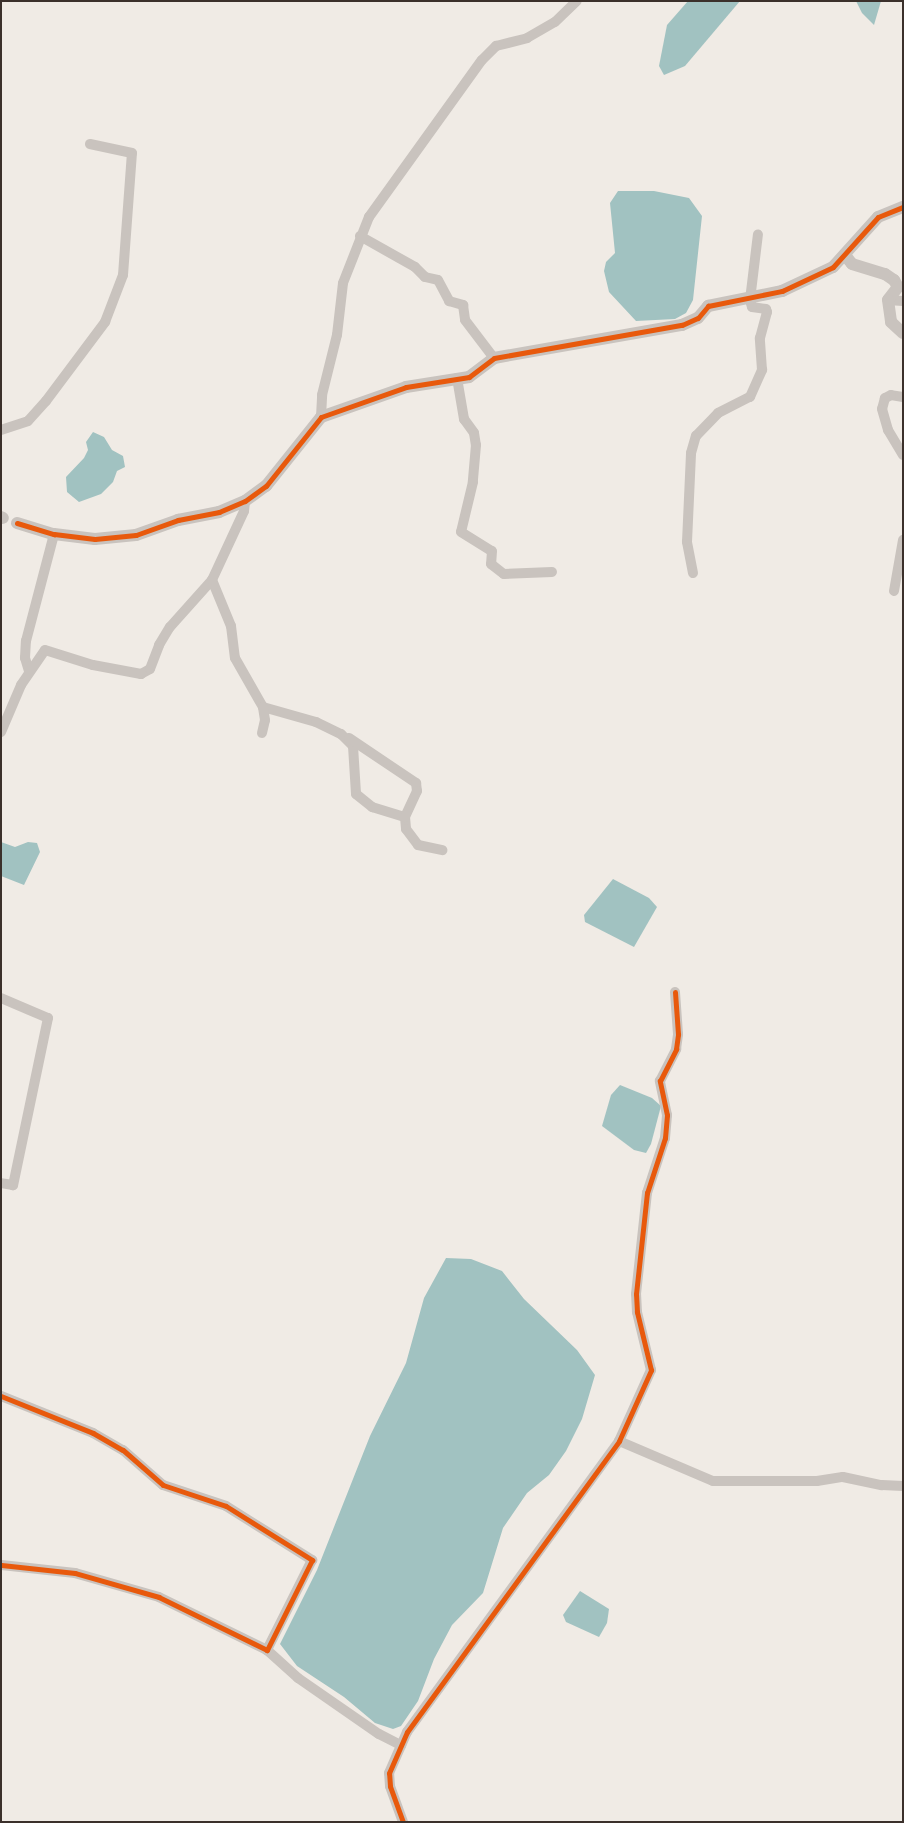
<!DOCTYPE html>
<style>
body{margin:0}
#map{position:relative;width:904px;height:1823px;overflow:hidden;background:#f0ebe5;font-family:"PT Sans",sans-serif}
div>[style]{position:absolute}
.water>*{inset:0;background:#a1c2c1}
.minor>*{height:10px;margin:-5px;padding:0 5px;transform-origin:5px;border-radius:5px;background:#c9c3be}
.tertiary>*{height:12px;margin:-6px;padding:0 6px;transform-origin:6px;border-radius:6px;background:#c9c3be}
.cycleway>*{height:5px;margin:-2.5px;padding:0 2.5px;transform-origin:2.5px;border-radius:2.5px;background:#e8590c}
span{translate:-50% -50%;white-space:nowrap;text-align:center;line-height:1.15;-webkit-text-stroke:4px #fbf5ee;paint-order:stroke}
.frame{position:absolute;inset:0;border:2px solid #3b302b;pointer-events:none}
</style>
<div id="map">
<div class="water">
<div style="clip-path:polygon(688px 1px,740px 1px,685px 66px,664px 75px,659px 66px,667px 25px)"></div>
<div style="clip-path:polygon(856px 1px,881px 1px,874px 25px,862px 13px)"></div>
<div style="clip-path:polygon(618px 191px,654px 191px,689px 198px,702px 216px,693px 300px,686px 313px,675px 319px,636px 321px,609px 292px,604px 271px,606px 262px,615px 253px,610px 203px)"></div>
<div style="clip-path:polygon(93px 432px,104px 437px,112px 450px,123px 456px,125px 467px,117px 471px,113px 482px,101px 494px,79px 502px,67px 492px,66px 477px,84px 458px,88px 450px,86px 442px)"></div>
<div style="clip-path:polygon(1px 842px,15px 847px,28px 842px,37px 843px,40px 852px,24px 885px,1px 876px)"></div>
<div style="clip-path:polygon(613px 879px,649px 898px,657px 907px,634px 947px,585px 922px,584px 915px)"></div>
<div style="clip-path:polygon(620px 1085px,652px 1098px,661px 1106px,651px 1144px,646px 1153px,634px 1150px,602px 1126px,611px 1095px)"></div>
<div style="clip-path:polygon(446px 1258px,471px 1259px,502px 1271px,524px 1299px,577px 1350px,595px 1375px,582px 1419px,566px 1451px,549px 1475px,527px 1493px,503px 1528px,483px 1593px,452px 1625px,434px 1659px,418px 1701px,401px 1726px,393px 1729px,375px 1723px,344px 1697px,297px 1666px,280px 1644px,317px 1570px,370px 1436px,406px 1363px,424px 1298px)"></div>
<div style="clip-path:polygon(580px 1591px,609px 1609px,607px 1623px,599px 1637px,566px 1622px,563px 1615px)"></div>
</div>
<div class="minor">
<div style="left:360px;top:236px;width:63px;rotate:29.4deg"></div>
<div style="left:415px;top:267px;width:14px;rotate:45deg"></div>
<div style="left:425px;top:277px;width:13px;rotate:13deg"></div>
<div style="left:438px;top:280px;width:24px;rotate:62deg"></div>
<div style="left:449px;top:301px;width:15px;rotate:16deg"></div>
<div style="left:463px;top:305px;width:15px;rotate:82deg"></div>
<div style="left:465px;top:320px;width:48px;rotate:52.7deg"></div>
<div style="left:888px;top:300px;width:15px;rotate:4deg"></div>
<div style="left:457px;top:378px;width:42px;rotate:80.3deg"></div>
<div style="left:464px;top:419px;width:17px;rotate:54deg"></div>
<div style="left:474px;top:433px;width:12px;rotate:81deg"></div>
<div style="left:476px;top:445px;width:37px;rotate:95deg"></div>
<div style="left:473px;top:482px;width:51px;rotate:103.5deg"></div>
<div style="left:461px;top:532px;width:36px;rotate:32deg"></div>
<div style="left:492px;top:551px;width:13px;rotate:94deg"></div>
<div style="left:491px;top:564px;width:16px;rotate:38deg"></div>
<div style="left:504px;top:574px;width:48px;rotate:-2.4deg"></div>
<div style="left:903px;top:397px;width:12px;rotate:-171deg"></div>
<div style="left:891px;top:395px;width:7px;rotate:153deg"></div>
<div style="left:885px;top:398px;width:11px;rotate:105deg"></div>
<div style="left:882px;top:409px;width:22px;rotate:74deg"></div>
<div style="left:888px;top:430px;width:29px;rotate:59deg"></div>
<div style="left:321px;top:417px;width:22px;rotate:-87deg"></div>
<div style="left:322px;top:395px;width:62px;rotate:-76deg"></div>
<div style="left:337px;top:335px;width:52px;rotate:-83.4deg"></div>
<div style="left:343px;top:283px;width:71px;rotate:-68.5deg"></div>
<div style="left:369px;top:217px;width:193px;rotate:-54.3deg"></div>
<div style="left:482px;top:60px;width:20px;rotate:-45deg"></div>
<div style="left:496px;top:46px;width:32px;rotate:-14deg"></div>
<div style="left:527px;top:38px;width:32px;rotate:-30deg"></div>
<div style="left:555px;top:22px;width:30px;rotate:-44deg"></div>
<div style="left:1px;top:430px;width:28px;rotate:-18deg"></div>
<div style="left:28px;top:421px;width:27px;rotate:-48deg"></div>
<div style="left:46px;top:401px;width:99px;rotate:-53.2deg"></div>
<div style="left:105px;top:322px;width:50px;rotate:-69deg"></div>
<div style="left:123px;top:275px;width:122px;rotate:-85.8deg"></div>
<div style="left:132px;top:153px;width:43px;rotate:-167.9deg"></div>
<div style="left:693px;top:573px;width:32px;rotate:-101deg"></div>
<div style="left:687px;top:542px;width:89px;rotate:-87.4deg"></div>
<div style="left:691px;top:453px;width:18px;rotate:-74deg"></div>
<div style="left:696px;top:436px;width:32px;rotate:-46deg"></div>
<div style="left:718px;top:413px;width:36px;rotate:-27deg"></div>
<div style="left:750px;top:397px;width:30px;rotate:-66deg"></div>
<div style="left:762px;top:370px;width:32px;rotate:-94deg"></div>
<div style="left:760px;top:338px;width:27px;rotate:-75deg"></div>
<div style="left:767px;top:312px;width:3px;rotate:-108deg"></div>
<div style="left:766px;top:309px;width:14px;rotate:-172deg"></div>
<div style="left:752px;top:307px;width:7px;rotate:-106deg"></div>
<div style="left:750px;top:300px;width:66px;rotate:-83.1deg"></div>
<div style="left:212px;top:580px;width:50px;rotate:67.6deg"></div>
<div style="left:231px;top:626px;width:32px;rotate:83deg"></div>
<div style="left:235px;top:658px;width:56px;rotate:60.3deg"></div>
<div style="left:263px;top:707px;width:55px;rotate:15.8deg"></div>
<div style="left:316px;top:722px;width:28px;rotate:26deg"></div>
<div style="left:341px;top:734px;width:17px;rotate:45deg"></div>
<div style="left:353px;top:746px;width:48px;rotate:86.4deg"></div>
<div style="left:356px;top:794px;width:21px;rotate:39deg"></div>
<div style="left:372px;top:807px;width:34px;rotate:17deg"></div>
<div style="left:405px;top:817px;width:12px;rotate:85deg"></div>
<div style="left:406px;top:829px;width:20px;rotate:53deg"></div>
<div style="left:418px;top:845px;width:25px;rotate:12deg"></div>
<div style="left:894px;top:591px;width:52px;rotate:-80deg"></div>
<div style="left:29px;top:671px;width:14px;rotate:-107deg"></div>
<div style="left:25px;top:658px;width:17px;rotate:-87deg"></div>
<div style="left:26px;top:641px;width:111px;rotate:-75.3deg"></div>
<div style="left:1px;top:732px;width:51px;rotate:-66.9deg"></div>
<div style="left:21px;top:685px;width:42px;rotate:-55.6deg"></div>
<div style="left:45px;top:650px;width:50px;rotate:17.4deg"></div>
<div style="left:93px;top:665px;width:49px;rotate:10.6deg"></div>
<div style="left:141px;top:674px;width:10px;rotate:-29deg"></div>
<div style="left:150px;top:669px;width:26px;rotate:-69deg"></div>
<div style="left:159px;top:645px;width:21px;rotate:-59deg"></div>
<div style="left:170px;top:627px;width:63px;rotate:-48.2deg"></div>
<div style="left:212px;top:580px;width:76px;rotate:-65.1deg"></div>
<div style="left:244px;top:511px;width:10px;rotate:-84deg"></div>
<div style="left:262px;top:733px;width:13px;rotate:-77deg"></div>
<div style="left:265px;top:720px;width:13px;rotate:-99deg"></div>
<div style="left:349px;top:738px;width:81px;rotate:33.9deg"></div>
<div style="left:416px;top:783px;width:8px;rotate:83deg"></div>
<div style="left:417px;top:791px;width:29px;rotate:115deg"></div>
<div style="left:1px;top:998px;width:51px;rotate:23.1deg"></div>
<div style="left:48px;top:1018px;width:171px;rotate:101.8deg"></div>
<div style="left:13px;top:1185px;width:12px;rotate:-171deg"></div>
<div style="left:1px;top:1396px;width:99px;rotate:21.9deg"></div>
<div style="left:93px;top:1433px;width:34px;rotate:30deg"></div>
<div style="left:123px;top:1450px;width:53px;rotate:41.2deg"></div>
<div style="left:163px;top:1485px;width:66px;rotate:18.4deg"></div>
<div style="left:226px;top:1506px;width:102px;rotate:32.1deg"></div>
<div style="left:312px;top:1560px;width:101px;rotate:116.6deg"></div>
<div style="left:267px;top:1650px;width:120px;rotate:-153.9deg"></div>
<div style="left:159px;top:1597px;width:87px;rotate:-164.1deg"></div>
<div style="left:75px;top:1573px;width:74px;rotate:-173.8deg"></div>
<div style="left:619px;top:1441px;width:102px;rotate:23.1deg"></div>
<div style="left:713px;top:1481px;width:104px"></div>
<div style="left:817px;top:1481px;width:26px;rotate:-9deg"></div>
<div style="left:843px;top:1477px;width:40px;rotate:12deg"></div>
<div style="left:882px;top:1485px;width:21px;rotate:3deg"></div>
<div style="left:267px;top:1650px;width:42px;rotate:42.1deg"></div>
<div style="left:298px;top:1678px;width:98px;rotate:34.7deg"></div>
<div style="left:379px;top:1734px;width:25px;rotate:27deg"></div>
<div style="left:403px;top:1822px;width:38px;rotate:-110deg"></div>
<div style="left:390px;top:1786px;width:13px;rotate:-94deg"></div>
<div style="left:389px;top:1773px;width:45px;rotate:-66.3deg"></div>
<div style="left:407px;top:1732px;width:360px;rotate:-53.9deg"></div>
<div style="left:619px;top:1441px;width:78px;rotate:-65.7deg"></div>
<div style="left:651px;top:1370px;width:60px;rotate:-103.6deg"></div>
<div style="left:637px;top:1312px;width:18px;rotate:-93deg"></div>
<div style="left:636px;top:1294px;width:102px;rotate:-83.8deg"></div>
<div style="left:647px;top:1193px;width:58px;rotate:-71.9deg"></div>
<div style="left:665px;top:1138px;width:23px;rotate:-85deg"></div>
<div style="left:667px;top:1115px;width:35px;rotate:-102deg"></div>
<div style="left:660px;top:1081px;width:36px;rotate:-63deg"></div>
<div style="left:676px;top:1049px;width:15px;rotate:-82deg"></div>
<div style="left:678px;top:1034px;width:42px;rotate:-94.1deg"></div>
</div>
<div class="tertiary">
<div style="left:845px;top:255px;width:11px;rotate:52deg"></div>
<div style="left:852px;top:264px;width:34px;rotate:17deg"></div>
<div style="left:885px;top:274px;width:11px;rotate:34deg"></div>
<div style="left:894px;top:280px;width:8px;rotate:60deg"></div>
<div style="left:898px;top:287px;width:16px;rotate:128deg"></div>
<div style="left:888px;top:300px;width:22px;rotate:82deg"></div>
<div style="left:891px;top:322px;width:16px;rotate:43deg"></div>
<div style="left:1px;top:517px;width:2px;rotate:27deg"></div>
<div style="left:17px;top:523px;width:39px;rotate:17deg"></div>
<div style="left:54px;top:534px;width:41px;rotate:7deg"></div>
<div style="left:95px;top:539px;width:41px;rotate:-5.6deg"></div>
<div style="left:136px;top:535px;width:45px;rotate:-19.7deg"></div>
<div style="left:178px;top:520px;width:42px;rotate:-11deg"></div>
<div style="left:219px;top:512px;width:28px;rotate:-23deg"></div>
<div style="left:245px;top:501px;width:26px;rotate:-36deg"></div>
<div style="left:266px;top:486px;width:88px;rotate:-51.4deg"></div>
<div style="left:321px;top:417px;width:90px;rotate:-19.4deg"></div>
<div style="left:406px;top:387px;width:64px;rotate:-9deg"></div>
<div style="left:469px;top:377px;width:31px;rotate:-37deg"></div>
<div style="left:494px;top:358px;width:191px;rotate:-10deg"></div>
<div style="left:682px;top:325px;width:17px;rotate:-24deg"></div>
<div style="left:698px;top:318px;width:16px;rotate:-50deg"></div>
<div style="left:708px;top:306px;width:76px;rotate:-11.5deg"></div>
<div style="left:782px;top:291px;width:56px;rotate:-25.2deg"></div>
<div style="left:833px;top:267px;width:67px;rotate:-48deg"></div>
<div style="left:878px;top:217px;width:27px;rotate:-22deg"></div>
</div>
<div class="cycleway">
<div style="left:17px;top:523px;width:39px;rotate:17deg"></div>
<div style="left:54px;top:534px;width:41px;rotate:7deg"></div>
<div style="left:95px;top:539px;width:41px;rotate:-5.6deg"></div>
<div style="left:136px;top:535px;width:45px;rotate:-19.7deg"></div>
<div style="left:178px;top:520px;width:42px;rotate:-11deg"></div>
<div style="left:219px;top:512px;width:28px;rotate:-23deg"></div>
<div style="left:245px;top:501px;width:26px;rotate:-36deg"></div>
<div style="left:266px;top:486px;width:88px;rotate:-51.4deg"></div>
<div style="left:321px;top:417px;width:90px;rotate:-19.4deg"></div>
<div style="left:406px;top:387px;width:64px;rotate:-9deg"></div>
<div style="left:469px;top:377px;width:31px;rotate:-37deg"></div>
<div style="left:494px;top:358px;width:191px;rotate:-10deg"></div>
<div style="left:682px;top:325px;width:17px;rotate:-24deg"></div>
<div style="left:698px;top:318px;width:16px;rotate:-50deg"></div>
<div style="left:708px;top:306px;width:76px;rotate:-11.5deg"></div>
<div style="left:782px;top:291px;width:56px;rotate:-25.2deg"></div>
<div style="left:833px;top:267px;width:67px;rotate:-48deg"></div>
<div style="left:878px;top:217px;width:27px;rotate:-22deg"></div>
<div style="left:1px;top:1396px;width:99px;rotate:21.9deg"></div>
<div style="left:93px;top:1433px;width:34px;rotate:30deg"></div>
<div style="left:123px;top:1450px;width:53px;rotate:41.2deg"></div>
<div style="left:163px;top:1485px;width:66px;rotate:18.4deg"></div>
<div style="left:226px;top:1506px;width:102px;rotate:32.1deg"></div>
<div style="left:312px;top:1560px;width:101px;rotate:116.6deg"></div>
<div style="left:267px;top:1650px;width:120px;rotate:-153.9deg"></div>
<div style="left:159px;top:1597px;width:87px;rotate:-164.1deg"></div>
<div style="left:75px;top:1573px;width:74px;rotate:-173.8deg"></div>
<div style="left:403px;top:1822px;width:38px;rotate:-110deg"></div>
<div style="left:390px;top:1786px;width:13px;rotate:-94deg"></div>
<div style="left:389px;top:1773px;width:45px;rotate:-66.3deg"></div>
<div style="left:407px;top:1732px;width:360px;rotate:-53.9deg"></div>
<div style="left:619px;top:1441px;width:78px;rotate:-65.7deg"></div>
<div style="left:651px;top:1370px;width:60px;rotate:-103.6deg"></div>
<div style="left:637px;top:1312px;width:18px;rotate:-93deg"></div>
<div style="left:636px;top:1294px;width:102px;rotate:-83.8deg"></div>
<div style="left:647px;top:1193px;width:58px;rotate:-71.9deg"></div>
<div style="left:665px;top:1138px;width:23px;rotate:-85deg"></div>
<div style="left:667px;top:1115px;width:35px;rotate:-102deg"></div>
<div style="left:660px;top:1081px;width:36px;rotate:-63deg"></div>
<div style="left:676px;top:1049px;width:15px;rotate:-82deg"></div>
<div style="left:678px;top:1034px;width:42px;rotate:-94.1deg"></div>
</div>
<div class="frame"></div>
</div>
